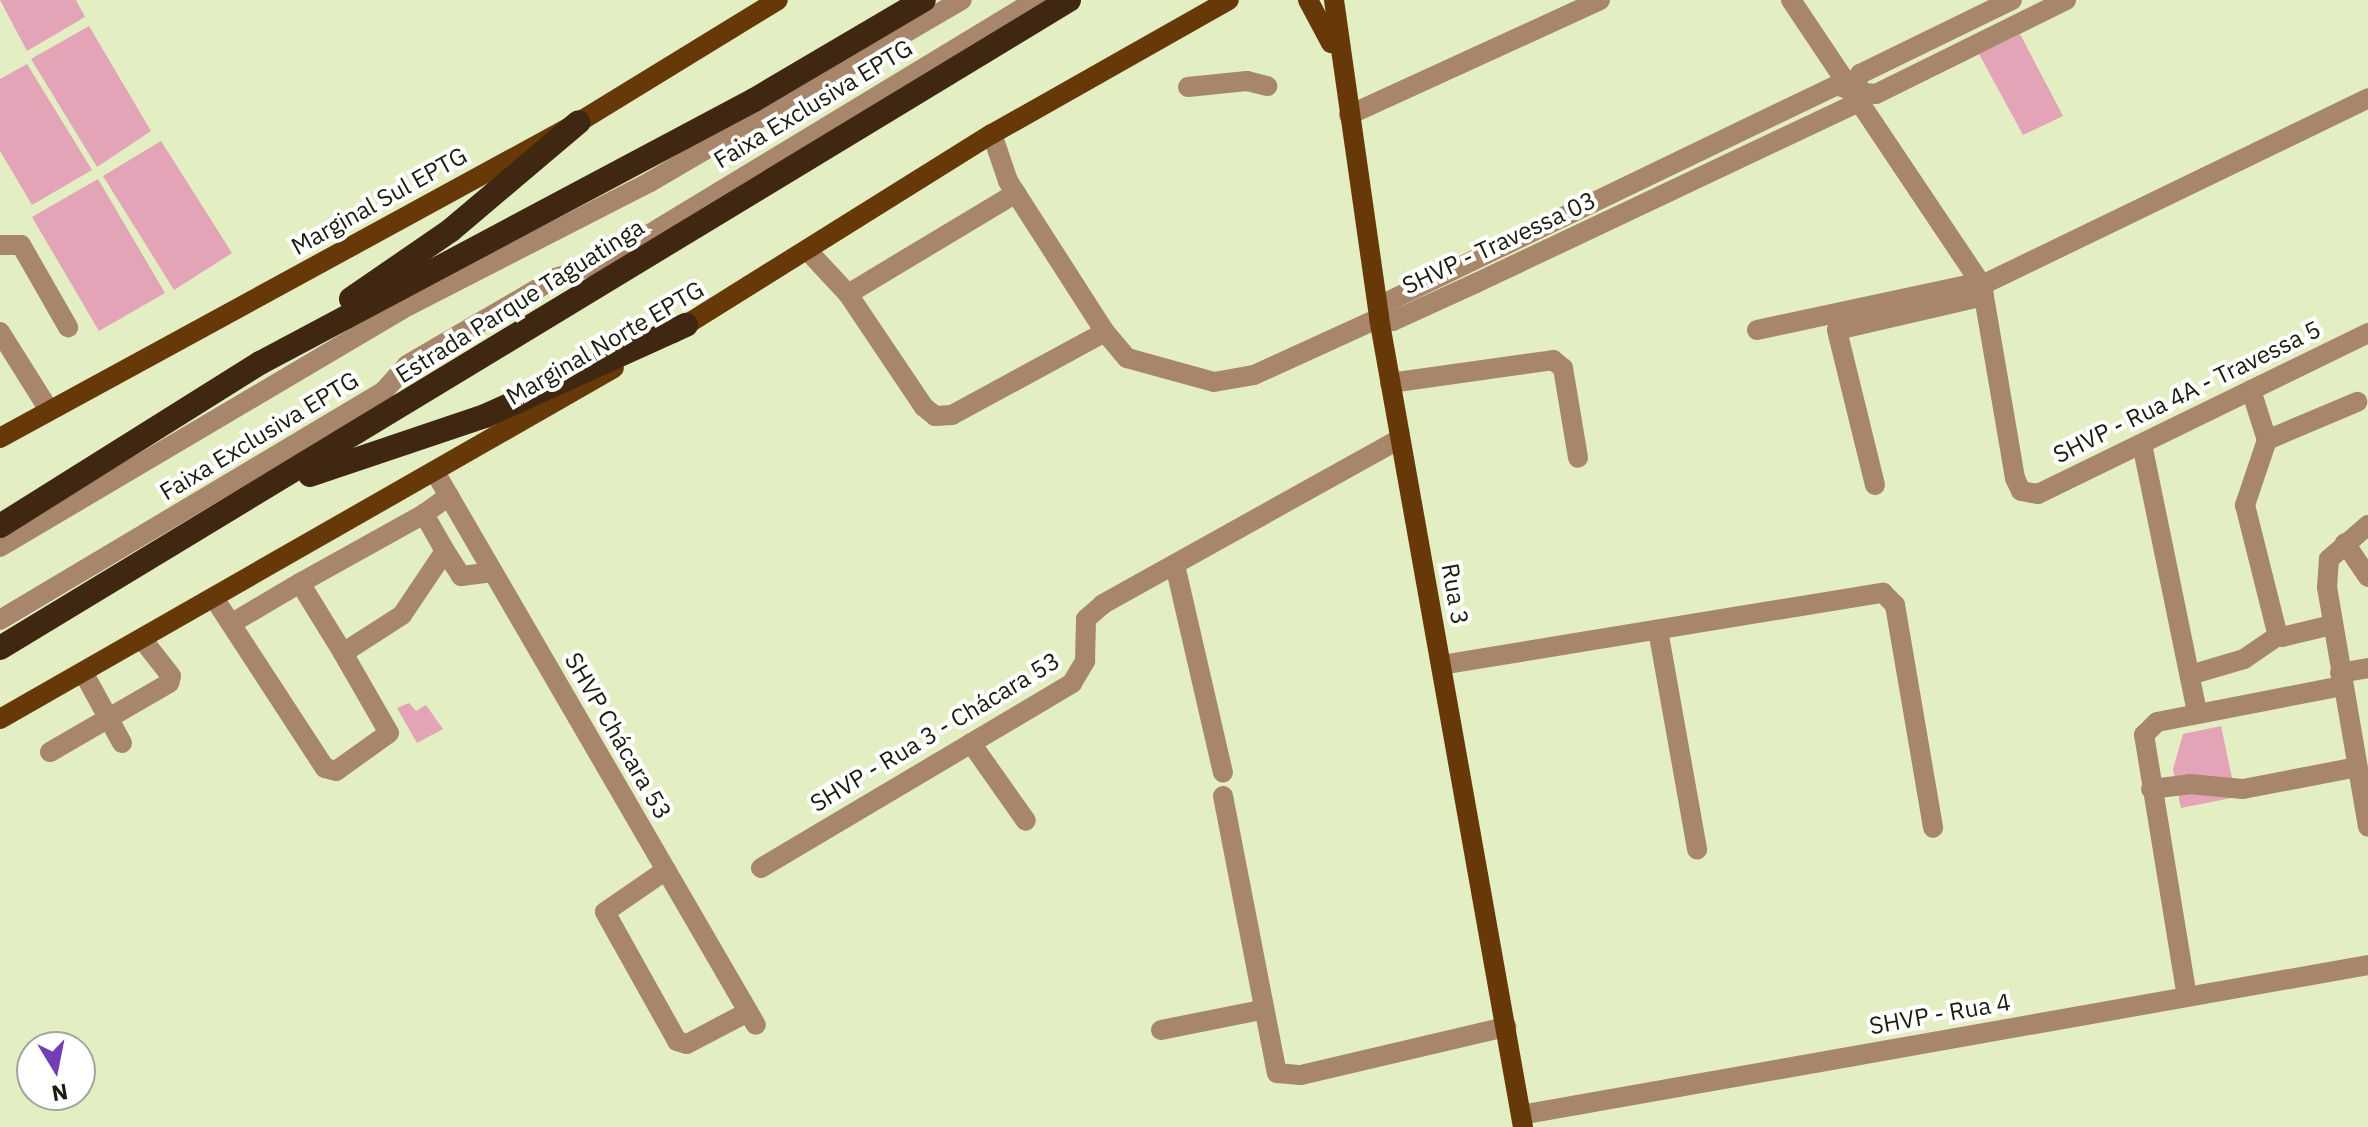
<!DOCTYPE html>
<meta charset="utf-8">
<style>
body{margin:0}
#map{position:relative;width:2368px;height:1127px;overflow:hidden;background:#e3eec3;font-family:"IBM Plex Sans",sans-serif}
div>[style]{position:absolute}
.green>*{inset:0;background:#e3a4b7}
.minor>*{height:20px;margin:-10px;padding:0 10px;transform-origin:10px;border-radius:10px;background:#a8866b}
.major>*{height:20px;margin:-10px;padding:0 10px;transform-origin:10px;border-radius:10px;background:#673909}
.highway>*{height:24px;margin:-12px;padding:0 12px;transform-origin:12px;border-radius:12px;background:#402711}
span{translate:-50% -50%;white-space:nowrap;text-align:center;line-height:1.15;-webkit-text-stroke:8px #fff;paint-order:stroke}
.street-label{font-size:24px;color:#1a1e0e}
.north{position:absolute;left:16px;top:1031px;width:80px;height:80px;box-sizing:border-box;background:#fff;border:2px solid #a3a59f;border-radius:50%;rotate:170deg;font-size:22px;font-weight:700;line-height:32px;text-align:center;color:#1a1e0e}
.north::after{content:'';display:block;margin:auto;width:28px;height:36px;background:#723eb5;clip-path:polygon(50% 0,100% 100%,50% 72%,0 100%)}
</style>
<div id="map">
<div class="green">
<div style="clip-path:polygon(0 0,76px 0,85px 17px,27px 51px)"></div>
<div style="clip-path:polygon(89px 26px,151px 131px,97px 167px,31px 59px)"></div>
<div style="clip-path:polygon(2020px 34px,2063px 116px,2023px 135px,1979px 54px)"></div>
<div style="clip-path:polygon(27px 64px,92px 170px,32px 205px,0 151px,0 79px)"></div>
<div style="clip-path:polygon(161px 141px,232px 253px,174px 290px,103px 176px)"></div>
<div style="clip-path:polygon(98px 179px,165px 293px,99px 331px,32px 217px)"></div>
<div style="clip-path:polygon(409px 703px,416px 711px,426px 705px,443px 729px,417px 743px,397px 708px)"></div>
<div style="clip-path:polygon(2221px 726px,2236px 797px,2181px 808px,2173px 769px,2183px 734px)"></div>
</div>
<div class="minor">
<div style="left:1791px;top:0;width:343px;rotate:56.2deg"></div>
<div style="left:1982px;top:285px;width:196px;rotate:80.3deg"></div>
<div style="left:2015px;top:478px;width:14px;rotate:65deg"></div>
<div style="left:2021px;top:491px;width:17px;rotate:10deg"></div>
<div style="left:2038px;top:494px;width:367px;rotate:-26deg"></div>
<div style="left:1188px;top:87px;width:59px;rotate:-5.8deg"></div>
<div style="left:1247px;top:81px;width:21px;rotate:14deg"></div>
<div style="left:1349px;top:115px;width:276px;rotate:-24.6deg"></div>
<div style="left:992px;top:134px;width:50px;rotate:71.2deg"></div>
<div style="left:1008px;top:181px;width:179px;rotate:57.3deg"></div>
<div style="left:1105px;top:332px;width:34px;rotate:50deg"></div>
<div style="left:1127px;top:358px;width:90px;rotate:15.4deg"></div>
<div style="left:1214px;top:382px;width:41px;rotate:-9.9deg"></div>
<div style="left:1254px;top:375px;width:137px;rotate:-24.5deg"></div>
<div style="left:1016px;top:193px;width:196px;rotate:149deg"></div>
<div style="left:848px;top:294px;width:136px;rotate:56.1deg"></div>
<div style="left:924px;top:407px;width:14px;rotate:39deg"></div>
<div style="left:935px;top:416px;width:17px;rotate:-3deg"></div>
<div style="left:952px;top:415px;width:174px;rotate:-28.5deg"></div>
<div style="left:0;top:245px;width:21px"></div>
<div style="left:21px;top:245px;width:95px;rotate:60.2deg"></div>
<div style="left:807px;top:250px;width:60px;rotate:47deg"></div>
<div style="left:1982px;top:285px;width:429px;rotate:-25.8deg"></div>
<div style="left:1379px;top:318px;width:14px;rotate:12deg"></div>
<div style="left:1393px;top:321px;width:91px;rotate:-24.6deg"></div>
<div style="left:1476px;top:283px;width:416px;rotate:-25.3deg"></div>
<div style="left:1852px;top:105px;width:13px;rotate:-81deg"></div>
<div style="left:1854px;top:92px;width:22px;rotate:5deg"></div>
<div style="left:1876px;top:94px;width:212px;rotate:-26.3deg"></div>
<div style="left:1379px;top:318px;width:16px;rotate:-68deg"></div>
<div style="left:1385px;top:303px;width:502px;rotate:-25.75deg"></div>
<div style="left:1837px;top:85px;width:18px;rotate:22deg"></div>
<div style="left:1854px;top:92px;width:19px;rotate:-72deg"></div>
<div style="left:1860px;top:74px;width:169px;rotate:-26deg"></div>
<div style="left:1757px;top:330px;width:228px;rotate:-12.1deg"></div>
<div style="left:0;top:332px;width:92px;rotate:57.9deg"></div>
<div style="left:1390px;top:383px;width:165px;rotate:-8deg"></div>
<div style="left:1553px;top:360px;width:13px;rotate:39deg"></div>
<div style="left:1563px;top:368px;width:91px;rotate:80.5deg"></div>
<div style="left:2251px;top:390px;width:52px;rotate:72.3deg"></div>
<div style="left:2267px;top:440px;width:69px;rotate:108.7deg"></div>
<div style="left:2245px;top:505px;width:131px;rotate:75.9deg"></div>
<div style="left:2277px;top:632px;width:7px;rotate:45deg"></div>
<div style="left:2282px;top:637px;width:51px;rotate:-13.5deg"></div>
<div style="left:2267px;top:440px;width:98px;rotate:-22.9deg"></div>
<div style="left:2142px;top:444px;width:275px;rotate:78.4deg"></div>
<div style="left:435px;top:472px;width:639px;rotate:59.87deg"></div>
<div style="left:1875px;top:485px;width:160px;rotate:-103.8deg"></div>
<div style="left:1837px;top:330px;width:151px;rotate:-13deg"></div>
<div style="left:2368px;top:525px;width:52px;rotate:138.9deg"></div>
<div style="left:2329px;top:559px;width:28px;rotate:94deg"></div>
<div style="left:2327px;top:587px;width:243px;rotate:80.3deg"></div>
<div style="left:2345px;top:543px;width:41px;rotate:55.9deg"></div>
<div style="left:0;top:547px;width:467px;rotate:-30.6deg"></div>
<div style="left:402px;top:309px;width:279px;rotate:-27.1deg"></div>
<div style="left:650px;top:182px;width:361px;rotate:-30.3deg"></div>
<div style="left:445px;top:551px;width:30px;rotate:57deg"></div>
<div style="left:461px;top:576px;width:32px;rotate:-7deg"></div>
<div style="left:1175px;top:565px;width:213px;rotate:77deg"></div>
<div style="left:300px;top:583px;width:142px;rotate:-29.1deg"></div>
<div style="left:214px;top:598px;width:203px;rotate:56.9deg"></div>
<div style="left:325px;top:768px;width:11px;rotate:15deg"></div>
<div style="left:336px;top:771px;width:65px;rotate:-35.6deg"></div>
<div style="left:389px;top:733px;width:92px;rotate:-119.9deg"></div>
<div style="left:343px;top:653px;width:70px;rotate:-32.8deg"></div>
<div style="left:402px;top:615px;width:77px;rotate:-56.1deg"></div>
<div style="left:445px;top:551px;width:43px;rotate:-119.6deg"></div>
<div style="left:424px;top:514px;width:31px;rotate:-36deg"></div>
<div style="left:0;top:620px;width:446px;rotate:-30.8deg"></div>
<div style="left:383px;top:392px;width:36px;rotate:-48deg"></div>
<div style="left:407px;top:365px;width:173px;rotate:-30.3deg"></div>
<div style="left:556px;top:278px;width:52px;rotate:-19.1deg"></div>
<div style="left:605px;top:261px;width:504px;rotate:-31.2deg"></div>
<div style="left:232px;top:623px;width:79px;rotate:-30.5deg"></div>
<div style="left:300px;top:583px;width:82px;rotate:58.4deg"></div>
<div style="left:1658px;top:630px;width:223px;rotate:79.9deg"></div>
<div style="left:1441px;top:665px;width:448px;rotate:-9.3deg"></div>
<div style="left:1883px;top:593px;width:17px;rotate:45deg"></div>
<div style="left:1895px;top:605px;width:226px;rotate:80.3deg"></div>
<div style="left:83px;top:672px;width:81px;rotate:61.2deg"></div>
<div style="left:2340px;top:673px;width:28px;rotate:-10deg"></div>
<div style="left:2190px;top:675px;width:56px;rotate:-16.5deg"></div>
<div style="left:2244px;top:659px;width:42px;rotate:-34.4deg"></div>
<div style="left:971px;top:743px;width:95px;rotate:54.8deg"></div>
<div style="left:50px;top:752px;width:138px;rotate:-30.1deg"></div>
<div style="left:169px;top:683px;width:7px;rotate:-74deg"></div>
<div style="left:171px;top:676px;width:47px;rotate:-128.1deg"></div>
<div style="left:2151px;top:789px;width:38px;rotate:-7deg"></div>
<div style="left:2189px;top:784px;width:54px;rotate:5.3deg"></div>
<div style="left:2243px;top:789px;width:116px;rotate:-10.9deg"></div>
<div style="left:1223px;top:796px;width:282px;rotate:79deg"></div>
<div style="left:1277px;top:1073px;width:24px;rotate:5deg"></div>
<div style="left:1301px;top:1075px;width:211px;rotate:-13.2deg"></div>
<div style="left:761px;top:868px;width:362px;rotate:-30.7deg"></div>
<div style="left:1072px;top:683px;width:26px;rotate:-59deg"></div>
<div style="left:1085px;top:661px;width:42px;rotate:-88.6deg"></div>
<div style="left:1086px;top:619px;width:23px;rotate:-41deg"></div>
<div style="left:1103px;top:604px;width:340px;rotate:-29.1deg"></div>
<div style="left:666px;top:870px;width:74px;rotate:145.5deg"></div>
<div style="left:605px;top:912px;width:148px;rotate:60.8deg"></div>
<div style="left:677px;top:1041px;width:10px;rotate:17deg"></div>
<div style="left:687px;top:1044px;width:69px;rotate:-27.7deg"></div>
<div style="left:2187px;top:997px;width:266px;rotate:-99.3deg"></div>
<div style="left:2144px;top:735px;width:18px;rotate:-45deg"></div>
<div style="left:2157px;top:722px;width:188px;rotate:-11deg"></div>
<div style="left:1161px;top:1030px;width:102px;rotate:-11.3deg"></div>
<div style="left:1521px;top:1115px;width:860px;rotate:-10.04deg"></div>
</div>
<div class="major">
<div style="left:1308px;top:0;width:49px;rotate:61.9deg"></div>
<div style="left:1334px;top:0;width:321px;rotate:81.9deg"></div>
<div style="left:1379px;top:318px;width:822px;rotate:79.91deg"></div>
<div style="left:673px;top:333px;width:376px;rotate:-32deg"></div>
<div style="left:992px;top:134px;width:272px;rotate:-29.5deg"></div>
<div style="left:0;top:438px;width:660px;rotate:-28.62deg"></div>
<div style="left:579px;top:122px;width:233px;rotate:-31.5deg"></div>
<div style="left:0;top:719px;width:707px;rotate:-29.75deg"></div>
</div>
<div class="highway">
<div style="left:351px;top:299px;width:121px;rotate:-34.6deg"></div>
<div style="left:451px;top:230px;width:167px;rotate:-40.2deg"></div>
<div style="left:310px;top:475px;width:185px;rotate:-18.6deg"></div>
<div style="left:485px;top:416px;width:221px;rotate:-24.4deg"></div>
<div style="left:0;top:526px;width:307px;rotate:-32.1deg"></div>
<div style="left:260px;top:363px;width:560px;rotate:-28.03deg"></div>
<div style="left:754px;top:100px;width:197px;rotate:-30.5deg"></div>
<div style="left:0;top:648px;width:1250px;rotate:-31.22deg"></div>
</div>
<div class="street-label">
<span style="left:813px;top:104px;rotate:-31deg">Faixa Exclusiva EPTG</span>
<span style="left:379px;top:201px;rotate:-29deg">Marginal Sul EPTG</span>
<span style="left:1499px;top:243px;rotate:-25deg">SHVP - Travessa 03</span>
<span style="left:520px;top:301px;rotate:-32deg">Estrada Parque Taguatinga</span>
<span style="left:605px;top:343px;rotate:-30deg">Marginal Norte EPTG</span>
<span style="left:2187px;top:392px;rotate:-26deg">SHVP - Rua 4A - Travessa 5</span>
<span style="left:259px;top:436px;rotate:-31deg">Faixa Exclusiva EPTG</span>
<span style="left:1455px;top:594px;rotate:80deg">Rua 3</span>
<span style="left:935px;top:732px;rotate:-31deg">SHVP - Rua 3 - Chácara 53</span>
<span style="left:618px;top:736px;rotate:60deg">SHVP Chácara 53</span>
<span style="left:1940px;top:1014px;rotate:-10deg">SHVP - Rua 4</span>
</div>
<div class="north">N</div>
</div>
